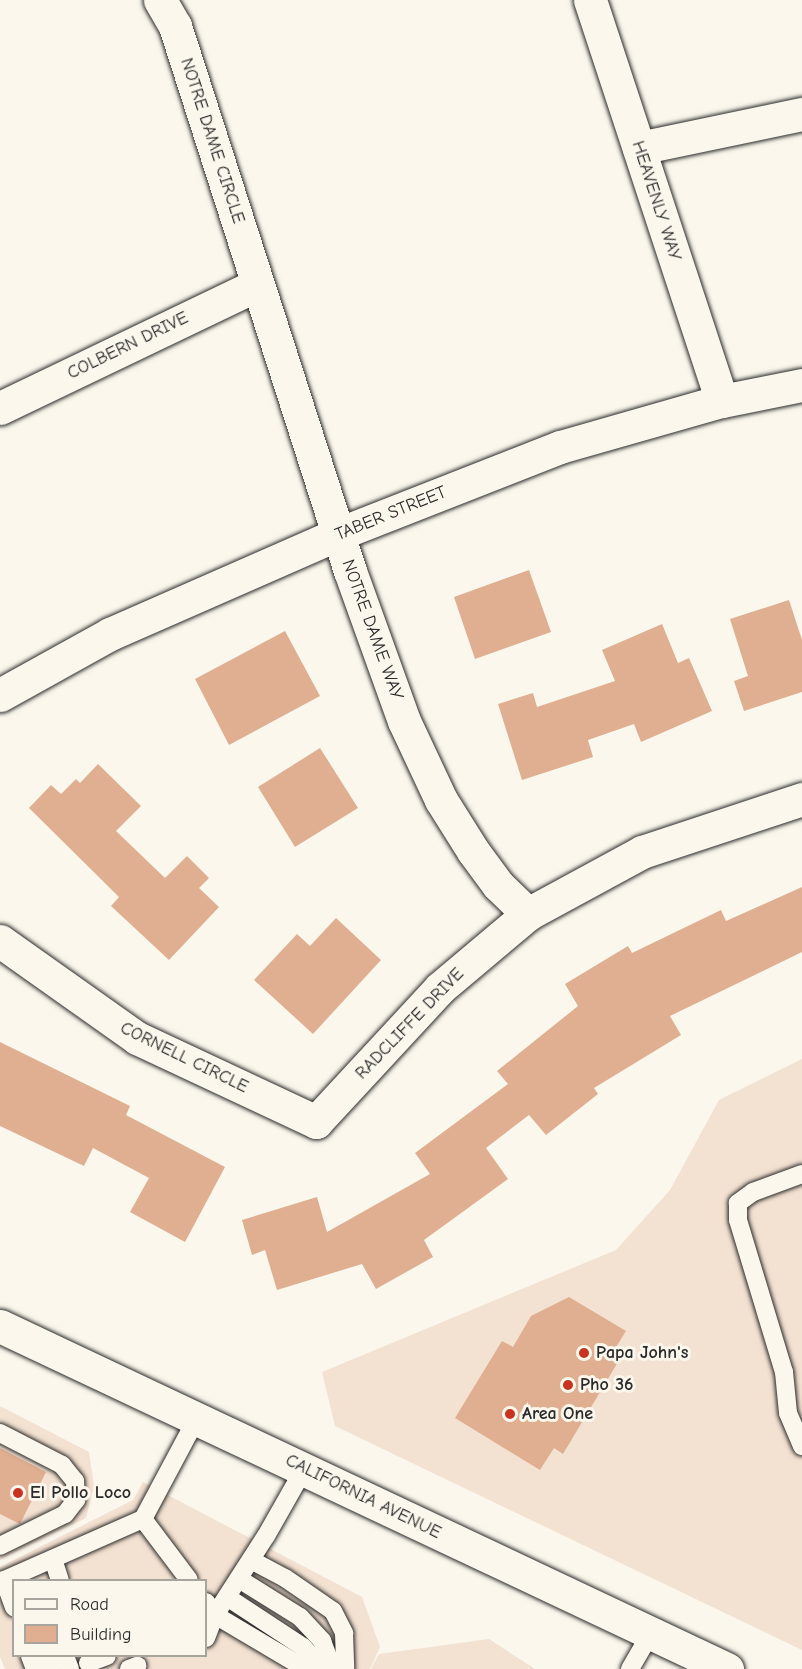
<!DOCTYPE html>
<style>
body{margin:0}
#map{position:relative;width:802px;height:1669px;overflow:hidden;background:#fbf7ec;font-family:"Comic Neue",sans-serif}
div>[style]{position:absolute}
.built>*{inset:0;background:#f3e1d1}
.building>*{inset:0;background:#e0af91}
.roads{filter:drop-shadow(0 0 2px #2b2b2b) drop-shadow(0 0 2px #2b2b2b)}
.service>*{height:18px;margin:-9px;padding:0 9px;transform-origin:9px;border-radius:9px;background:#fbf7ec}
.minor>*{height:33px;margin:-16.5px;padding:0 16.5px;transform-origin:16.5px;border-radius:16.5px;background:#fbf7ec}
.tertiary>*{height:33px;margin:-16.5px;padding:0 16.5px;transform-origin:16.5px;border-radius:16.5px;background:#fbf7ec}
.secondary>*{height:33px;margin:-16.5px;padding:0 16.5px;transform-origin:16.5px;border-radius:16.5px;background:#fbf7ec}
.dots>*{width:16px;height:16px;translate:-50% -50%;box-sizing:border-box;border:3px solid #fbf7ec;border-radius:50%}
span{translate:-50% -50%;white-space:nowrap;text-align:center;line-height:1.15;-webkit-text-stroke:6px #fbf7ec;paint-order:stroke}
.street-label{font-size:18px;color:#2b2b2b}
.poi-label{font-size:18px;color:#2b2b2b;font-weight:700}
.left{translate:0 -50%;text-align:left}
.legend{position:absolute;left:12px;top:1579px;width:195px;height:78px;box-sizing:border-box;background:#fbf7ec;border:2px solid #a8a59f;margin:0;padding:8px 10px;list-style:none;font-size:18px;color:#2b2b2b}
.legend li{display:flex;align-items:center;gap:12px;height:30px}
.legend b{width:30px;border:2px solid #a8a59f}
</style>
<div id="map">
<div class="built">
<div style="clip-path:polygon(802px 1059px,802px 1650px,335px 1426px,322px 1372px,616px 1250px,670px 1190px,719px 1100px)"></div>
<div style="clip-path:polygon(0 1406px,89px 1452px,94px 1486px,86px 1518px,0 1560px)"></div>
<div style="clip-path:polygon(evenodd,143px 1482px,362px 1597px,380px 1647px,370px 1669px,5px 1669px,0 1657px,0 1567px,133px 1500px,143px 1482px,14px 1580px,206px 1580px,206px 1656px,14px 1656px,14px 1580px)"></div>
<div style="clip-path:polygon(489px 1639px,535px 1669px,371px 1669px,379px 1654px)"></div>
</div>
<div class="building">
<div style="clip-path:polygon(529px 570px,551px 632px,475px 659px,454px 597px)"></div>
<div style="clip-path:polygon(789px 600px,802px 640px,802px 692px,744px 711px,734px 681px,748px 676px,730px 619px)"></div>
<div style="clip-path:polygon(662px 624px,678px 663px,689px 658px,712px 711px,641px 742px,634px 724px,588px 740px,593px 757px,522px 780px,498px 704px,533px 693px,537px 707px,615px 681px,602px 650px)"></div>
<div style="clip-path:polygon(285px 631px,320px 696px,229px 745px,195px 679px)"></div>
<div style="clip-path:polygon(320px 748px,358px 808px,295px 847px,258px 787px)"></div>
<div style="clip-path:polygon(98px 764px,141px 806px,116px 831px,165px 878px,187px 856px,209px 878px,199px 888px,219px 907px,169px 960px,111px 906px,119px 897px,29px 808px,51px 785px,61px 794px,76px 779px,80px 783px)"></div>
<div style="clip-path:polygon(802px 887px,802px 952px,670px 1016px,681px 1035px,594px 1088px,598px 1094px,546px 1135px,529px 1115px,486px 1148px,508px 1179px,424px 1240px,433px 1257px,376px 1289px,362px 1264px,277px 1290px,265px 1250px,252px 1255px,242px 1220px,317px 1197px,327px 1232px,430px 1174px,415px 1153px,508px 1084px,497px 1071px,578px 1006px,565px 984px,628px 946px,632px 953px,721px 910px,726px 921px)"></div>
<div style="clip-path:polygon(336px 918px,381px 960px,313px 1034px,254px 980px,297px 934px,310px 946px)"></div>
<div style="clip-path:polygon(0 1042px,130px 1106px,126px 1115px,225px 1167px,185px 1242px,130px 1212px,149px 1178px,93px 1148px,84px 1166px,0 1126px)"></div>
<div style="clip-path:polygon(569px 1297px,626px 1331px,613px 1352px,621px 1357px,563px 1454px,554px 1448px,540px 1470px,455px 1418px,502px 1341px,513px 1347px,531px 1316px)"></div>
<div style="clip-path:polygon(0 1448px,46px 1472px,20px 1524px,0 1514px)"></div>
</div>
<div class="roads">
<div class="service">
<div style="left:802px;top:1174px;width:52px;rotate:159.8deg"></div>
<div style="left:753px;top:1192px;width:19px;rotate:144deg"></div>
<div style="left:738px;top:1203px;width:17px;rotate:90deg"></div>
<div style="left:738px;top:1220px;width:159px;rotate:73.2deg"></div>
<div style="left:784px;top:1372px;width:41px;rotate:84.4deg"></div>
<div style="left:788px;top:1413px;width:36px;rotate:67deg"></div>
<div style="left:0;top:1433px;width:70px;rotate:27.3deg"></div>
<div style="left:62px;top:1465px;width:21px;rotate:51deg"></div>
<div style="left:75px;top:1481px;width:19px;rotate:87deg"></div>
<div style="left:76px;top:1500px;width:18px;rotate:128deg"></div>
<div style="left:65px;top:1514px;width:72px;rotate:153.8deg"></div>
<div style="left:143px;top:1519px;width:76px;rotate:53deg"></div>
<div style="left:53px;top:1559px;width:22px;rotate:72deg"></div>
<div style="left:251px;top:1560px;width:38px;rotate:28deg"></div>
<div style="left:285px;top:1578px;width:58px;rotate:34.5deg"></div>
<div style="left:333px;top:1611px;width:25px;rotate:63deg"></div>
<div style="left:344px;top:1633px;width:36px;rotate:88deg"></div>
<div style="left:239px;top:1579px;width:72px;rotate:31.9deg"></div>
<div style="left:300px;top:1617px;width:33px;rotate:47deg"></div>
<div style="left:322px;top:1641px;width:30px;rotate:69deg"></div>
<div style="left:4px;top:1580px;width:29px;rotate:70deg"></div>
<div style="left:0;top:1582px;width:156px;rotate:-23.8deg"></div>
<div style="left:143px;top:1519px;width:115px;rotate:-61.9deg"></div>
<div style="left:227px;top:1597px;width:91px;rotate:33.3deg"></div>
<div style="left:303px;top:1647px;width:29px;rotate:49deg"></div>
<div style="left:206px;top:1602px;width:16px;rotate:55deg"></div>
<div style="left:215px;top:1615px;width:94px;rotate:-57.2deg"></div>
<div style="left:266px;top:1536px;width:77px;rotate:-60.4deg"></div>
<div style="left:215px;top:1615px;width:106px;rotate:30.7deg"></div>
<div style="left:206px;top:1638px;width:25px;rotate:-69deg"></div>
<div style="left:30px;top:1656px;width:14px;rotate:69deg"></div>
<div style="left:48px;top:1656px;width:14px;rotate:73deg"></div>
<div style="left:65px;top:1656px;width:14px;rotate:69deg"></div>
<div style="left:88px;top:1663px;width:20px;rotate:-20deg"></div>
<div style="left:129px;top:1669px;width:9px;rotate:-21deg"></div>
<div style="left:630px;top:1669px;width:39px;rotate:-60deg"></div>
</div>
<div class="minor">
<div style="left:160px;top:0;width:30px;rotate:60deg"></div>
<div style="left:175px;top:26px;width:572px;rotate:72.2deg"></div>
<div style="left:350px;top:571px;width:159px;rotate:70.2deg"></div>
<div style="left:404px;top:721px;width:87px;rotate:64.9deg"></div>
<div style="left:441px;top:800px;width:60px;rotate:57.9deg"></div>
<div style="left:473px;top:851px;width:42px;rotate:53.7deg"></div>
<div style="left:498px;top:885px;width:42px;rotate:44deg"></div>
<div style="left:590px;top:0;width:422px;rotate:71.8deg"></div>
<div style="left:639px;top:148px;width:167px;rotate:-11.8deg"></div>
<div style="left:0;top:408px;width:285px;rotate:-25.6deg"></div>
<div style="left:0;top:941px;width:168px;rotate:35.3deg"></div>
<div style="left:137px;top:1038px;width:198px;rotate:25.1deg"></div>
<div style="left:316px;top:1122px;width:183px;rotate:-47.2deg"></div>
<div style="left:440px;top:988px;width:115px;rotate:-40.1deg"></div>
<div style="left:528px;top:914px;width:130px;rotate:-28.5deg"></div>
<div style="left:642px;top:852px;width:169px;rotate:-18.3deg"></div>
</div>
<div class="tertiary">
<div style="left:0;top:695px;width:126px;rotate:-29deg"></div>
<div style="left:110px;top:634px;width:249px;rotate:-23.7deg"></div>
<div style="left:338px;top:534px;width:238px;rotate:-21.4deg"></div>
<div style="left:560px;top:447px;width:168px;rotate:-15.9deg"></div>
<div style="left:722px;top:401px;width:82px;rotate:-11.3deg"></div>
</div>
<div class="secondary">
<div style="left:0;top:1326px;width:804px;rotate:25.26deg"></div>
</div>
</div>
<div class="dots">
<div style="left:584px;top:1353px;background:#c8321e"></div>
<div style="left:568px;top:1385px;background:#c8321e"></div>
<div style="left:510px;top:1414px;background:#c8321e"></div>
<div style="left:18px;top:1493px;background:#c8321e"></div>
</div>
<div class="street-label">
<span style="left:212px;top:141px;rotate:72deg">NOTRE DAME CIRCLE</span>
<span style="left:656px;top:201px;rotate:72deg">HEAVENLY WAY</span>
<span style="left:128px;top:346px;rotate:-26deg">COLBERN DRIVE</span>
<span style="left:391px;top:514px;rotate:-22deg">TABER STREET</span>
<span style="left:372px;top:630px;rotate:70deg">NOTRE DAME WAY</span>
<span style="left:410px;top:1024px;rotate:-46deg">RADCLIFFE DRIVE</span>
<span style="left:184px;top:1058px;rotate:26deg">CORNELL CIRCLE</span>
<span style="left:363px;top:1497px;rotate:26deg">CALIFORNIA AVENUE</span>
</div>
<div class="poi-label">
<span class="left" style="left:596px;top:1353px">Papa John's</span>
<span class="left" style="left:580px;top:1385px">Pho 36</span>
<span class="left" style="left:522px;top:1414px">Area One</span>
<span class="left" style="left:30px;top:1493px">El Pollo Loco</span>
</div>
<ul class="legend">
<li><b style="height:8px;background:#fbf7ec"></b>Road</li>
<li><b style="height:16px;background:#e0af91"></b>Building</li>
</ul>
</div>
